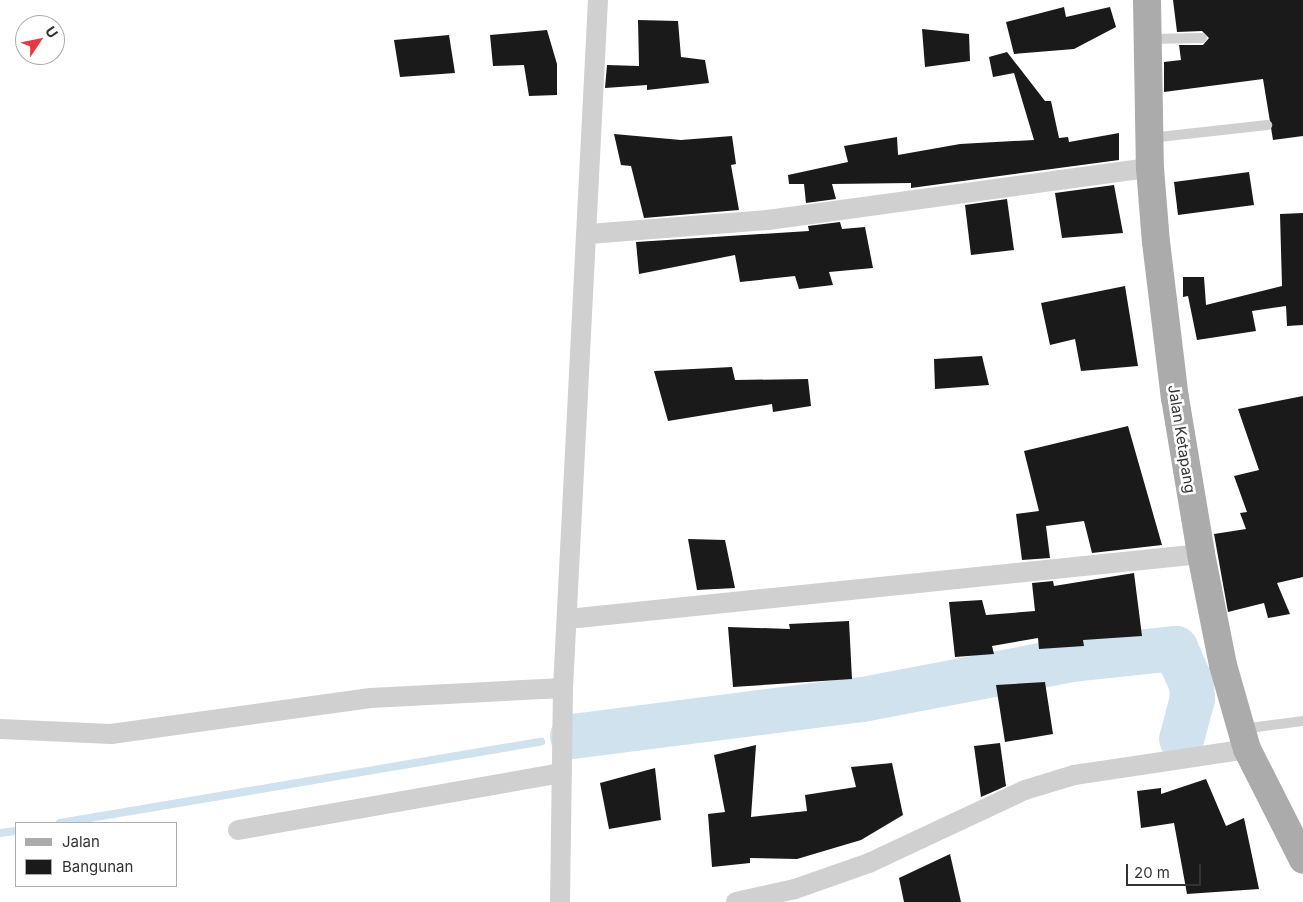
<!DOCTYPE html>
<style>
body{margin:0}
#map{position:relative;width:1303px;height:902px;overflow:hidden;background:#fff;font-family:Inter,sans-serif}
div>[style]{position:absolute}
.stream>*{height:8px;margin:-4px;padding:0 4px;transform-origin:4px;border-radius:4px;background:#cfe2ee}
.river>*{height:45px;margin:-22.5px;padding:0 22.5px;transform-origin:22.5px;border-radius:22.5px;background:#cfe2ee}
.building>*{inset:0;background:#1a1a1a}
.lane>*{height:10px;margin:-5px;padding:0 5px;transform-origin:5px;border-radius:5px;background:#d0d0d0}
.street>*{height:20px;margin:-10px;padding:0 10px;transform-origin:10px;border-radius:10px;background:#d0d0d0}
.primary>*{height:28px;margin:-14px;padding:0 14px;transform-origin:14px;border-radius:14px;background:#ababab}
span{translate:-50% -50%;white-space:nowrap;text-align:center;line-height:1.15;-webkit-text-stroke:5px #fff;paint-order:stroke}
.street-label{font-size:15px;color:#333}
.legend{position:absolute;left:15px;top:822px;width:162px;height:65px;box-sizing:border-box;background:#fff;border:1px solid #adadad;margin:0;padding:6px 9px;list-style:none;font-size:15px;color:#333}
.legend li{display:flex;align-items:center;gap:10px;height:25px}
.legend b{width:25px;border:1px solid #adadad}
.north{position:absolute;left:15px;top:15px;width:50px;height:50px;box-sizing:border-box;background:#fff;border:1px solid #adadad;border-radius:50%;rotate:56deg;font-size:14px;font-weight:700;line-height:20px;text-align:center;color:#333}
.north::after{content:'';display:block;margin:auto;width:18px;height:22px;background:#e63946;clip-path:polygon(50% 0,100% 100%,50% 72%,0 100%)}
.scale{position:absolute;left:1126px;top:864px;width:75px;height:22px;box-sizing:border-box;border:2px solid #333;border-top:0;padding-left:6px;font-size:15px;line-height:18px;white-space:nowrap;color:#333;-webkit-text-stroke:4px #fff;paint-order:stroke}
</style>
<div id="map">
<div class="stream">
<div style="left:60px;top:823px;width:488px;rotate:-9.6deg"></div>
<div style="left:0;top:833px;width:16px;rotate:-7deg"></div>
</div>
<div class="river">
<div style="left:572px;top:736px;width:292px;rotate:-7.3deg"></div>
<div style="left:862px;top:699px;width:214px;rotate:-10.8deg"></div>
<div style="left:1072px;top:659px;width:104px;rotate:-6.1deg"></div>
<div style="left:1175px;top:648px;width:39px;rotate:66deg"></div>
<div style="left:1191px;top:684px;width:14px;rotate:86deg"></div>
<div style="left:1192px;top:698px;width:42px;rotate:105deg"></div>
</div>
<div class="building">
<div style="clip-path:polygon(1173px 0,1303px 0,1303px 136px,1273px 140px,1263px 79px,1164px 92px,1164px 62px,1181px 60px,1179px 45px,1203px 45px,1209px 38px,1202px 31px,1177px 32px)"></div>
<div style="clip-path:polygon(1064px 7px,1066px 17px,1110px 7px,1116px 27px,1074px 49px,1014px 54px,1006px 22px)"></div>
<div style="clip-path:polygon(638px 20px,678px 21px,681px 57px,705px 60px,709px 83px,647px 90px,647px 85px,605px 88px,607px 65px,639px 66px)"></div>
<div style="clip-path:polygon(922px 29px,969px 34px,970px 61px,925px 67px)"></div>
<div style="clip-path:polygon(547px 30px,557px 64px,557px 95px,529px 96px,524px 65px,493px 66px,490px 35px)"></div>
<div style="clip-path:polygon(449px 35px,455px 73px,400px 77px,394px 40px)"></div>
<div style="clip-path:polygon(1007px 52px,1045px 101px,1051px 101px,1059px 138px,1068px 137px,1069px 142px,1119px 133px,1119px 160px,911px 188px,911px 183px,832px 184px,836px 199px,806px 203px,804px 184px,789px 184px,788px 175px,848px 162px,844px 146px,897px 137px,898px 155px,960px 144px,1034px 140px,1014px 73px,993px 77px,989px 57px)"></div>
<div style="clip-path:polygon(614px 134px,681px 140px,732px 136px,736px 164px,731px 165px,739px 210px,644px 218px,631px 166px,621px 165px)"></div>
<div style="clip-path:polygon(1249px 172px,1254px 205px,1178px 215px,1174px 182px)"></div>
<div style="clip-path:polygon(1114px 185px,1123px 233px,1062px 238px,1055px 193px)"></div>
<div style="clip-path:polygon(1007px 199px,1014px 250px,971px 255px,965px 205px)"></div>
<div style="clip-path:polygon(1303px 213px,1303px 325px,1287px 326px,1286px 306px,1252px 311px,1256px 331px,1197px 340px,1188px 296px,1183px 297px,1183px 277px,1204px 277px,1206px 305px,1282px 286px,1280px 214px)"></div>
<div style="clip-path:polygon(840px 222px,842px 229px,865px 227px,873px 268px,829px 272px,833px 285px,799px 289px,795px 276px,740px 282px,735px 255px,639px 274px,636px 242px,809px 231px,808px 226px)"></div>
<div style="clip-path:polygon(1125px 286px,1138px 366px,1081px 371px,1075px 339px,1050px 345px,1041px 303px)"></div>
<div style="clip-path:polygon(982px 356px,989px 385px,935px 389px,934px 359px)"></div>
<div style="clip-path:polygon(732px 367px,735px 380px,808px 379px,811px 406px,773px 412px,772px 404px,668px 421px,654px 371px)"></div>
<div style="clip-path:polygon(1303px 396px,1303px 577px,1277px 583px,1290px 614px,1268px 618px,1264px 603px,1228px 612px,1214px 534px,1246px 529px,1240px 513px,1247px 512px,1234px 476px,1259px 470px,1238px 409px)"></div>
<div style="clip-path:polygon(1128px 426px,1162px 545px,1092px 553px,1084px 521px,1046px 526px,1050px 558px,1022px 560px,1016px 514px,1039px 511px,1024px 451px)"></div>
<div style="clip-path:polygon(688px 539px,725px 540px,735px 588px,697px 590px)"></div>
<div style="clip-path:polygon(1134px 573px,1142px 636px,1083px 640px,1084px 646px,1039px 649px,1038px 638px,992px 646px,994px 654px,955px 657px,949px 602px,982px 600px,986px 615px,1035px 611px,1032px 583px,1053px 581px,1054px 586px)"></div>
<div style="clip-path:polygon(849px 621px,852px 679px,733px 687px,728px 627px,790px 629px,789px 624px)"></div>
<div style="clip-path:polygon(1045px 682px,1053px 734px,1005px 742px,996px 685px)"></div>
<div style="clip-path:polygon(1000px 743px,1006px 786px,981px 797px,974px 746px)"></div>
<div style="clip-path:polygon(756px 745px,751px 817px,807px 811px,805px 795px,856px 787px,851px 767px,892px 763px,903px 815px,861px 840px,797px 859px,750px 858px,750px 863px,712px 867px,708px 814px,725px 812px,714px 755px)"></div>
<div style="clip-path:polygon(655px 768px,661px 820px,609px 829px,600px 783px)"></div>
<div style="clip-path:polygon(1206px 779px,1226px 826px,1244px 818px,1259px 889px,1187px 894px,1174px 823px,1141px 828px,1137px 791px,1161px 788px,1161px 794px)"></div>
<div style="clip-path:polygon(950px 854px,961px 902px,904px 902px,899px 878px)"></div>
</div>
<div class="lane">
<div style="left:1149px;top:39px;width:53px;rotate:-1.1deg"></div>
<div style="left:1150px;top:138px;width:118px;rotate:-6.3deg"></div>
<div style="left:1242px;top:729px;width:62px;rotate:-7.5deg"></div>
</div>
<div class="street">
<div style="left:589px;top:234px;width:180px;rotate:-4.5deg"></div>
<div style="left:768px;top:220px;width:386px;rotate:-7.8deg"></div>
<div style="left:568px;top:619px;width:636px;rotate:-5.86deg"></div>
<div style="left:0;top:729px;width:111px;rotate:2.6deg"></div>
<div style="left:111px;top:734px;width:262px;rotate:-7.9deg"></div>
<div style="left:371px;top:698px;width:192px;rotate:-3deg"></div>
<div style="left:238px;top:830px;width:329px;rotate:-10deg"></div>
<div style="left:560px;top:902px;width:214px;rotate:-89.2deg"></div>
<div style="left:563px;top:688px;width:689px;rotate:-87.09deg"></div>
<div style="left:736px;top:902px;width:60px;rotate:-12.4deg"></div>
<div style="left:795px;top:889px;width:78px;rotate:-19.4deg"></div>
<div style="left:869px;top:863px;width:172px;rotate:-25.1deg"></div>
<div style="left:1025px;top:790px;width:51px;rotate:-17deg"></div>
<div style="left:1074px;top:775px;width:175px;rotate:-8.5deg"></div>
</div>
<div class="primary">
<div style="left:1147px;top:0;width:168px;rotate:89deg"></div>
<div style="left:1150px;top:168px;width:74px;rotate:85.4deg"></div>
<div style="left:1156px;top:242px;width:157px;rotate:83.1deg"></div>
<div style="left:1175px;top:398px;width:158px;rotate:80.5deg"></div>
<div style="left:1201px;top:554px;width:113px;rotate:78.8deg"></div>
<div style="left:1223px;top:665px;width:87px;rotate:74.1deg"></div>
<div style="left:1247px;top:749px;width:124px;rotate:63.2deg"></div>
</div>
<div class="street-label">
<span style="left:1182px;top:439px;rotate:81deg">Jalan Ketapang</span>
</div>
<ul class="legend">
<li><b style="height:6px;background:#ababab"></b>Jalan</li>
<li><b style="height:14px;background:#1a1a1a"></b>Bangunan</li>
</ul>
<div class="north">U</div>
<div class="scale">20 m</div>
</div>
